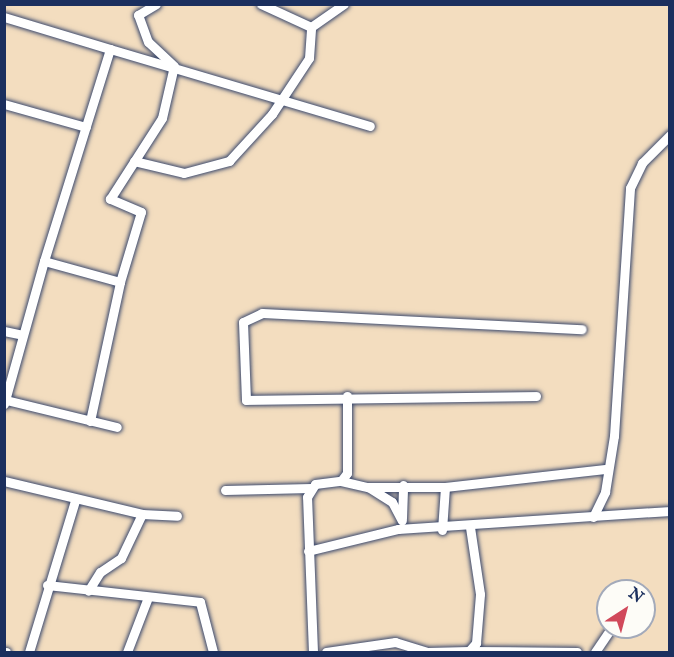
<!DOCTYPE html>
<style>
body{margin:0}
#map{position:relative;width:674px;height:657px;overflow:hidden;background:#f3ddbf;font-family:"IM FELL English",serif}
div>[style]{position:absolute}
.roads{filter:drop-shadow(0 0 2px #3b496d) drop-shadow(0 0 2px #3b496d)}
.minor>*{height:9px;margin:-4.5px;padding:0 4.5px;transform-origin:4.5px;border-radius:4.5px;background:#fff}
span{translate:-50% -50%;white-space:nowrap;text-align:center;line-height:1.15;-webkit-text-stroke:6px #fdfcf7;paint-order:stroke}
.frame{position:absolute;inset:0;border:6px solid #1b2f5e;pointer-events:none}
.north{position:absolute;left:596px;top:579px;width:60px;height:60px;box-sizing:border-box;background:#fdfcf7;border:2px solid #a3aaba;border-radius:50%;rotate:36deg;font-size:16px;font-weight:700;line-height:24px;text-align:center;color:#1b2f5e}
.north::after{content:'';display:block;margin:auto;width:21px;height:27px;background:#d1495b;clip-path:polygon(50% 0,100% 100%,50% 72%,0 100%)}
</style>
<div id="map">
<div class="roads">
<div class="minor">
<div style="left:261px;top:4px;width:55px;rotate:24.7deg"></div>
<div style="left:4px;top:17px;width:111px;rotate:16.8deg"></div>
<div style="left:110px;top:49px;width:222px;rotate:107.3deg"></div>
<div style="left:110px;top:49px;width:271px;rotate:16.5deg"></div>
<div style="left:4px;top:104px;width:85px;rotate:15.7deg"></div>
<div style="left:134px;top:161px;width:51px;rotate:13.5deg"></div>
<div style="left:184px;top:173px;width:47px;rotate:-14.9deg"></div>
<div style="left:229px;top:161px;width:64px;rotate:-47.5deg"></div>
<div style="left:272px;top:114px;width:67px;rotate:-56.5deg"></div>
<div style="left:309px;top:58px;width:31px;rotate:-86deg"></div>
<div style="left:311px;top:27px;width:40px;rotate:-34.9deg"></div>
<div style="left:4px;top:331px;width:19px;rotate:12deg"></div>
<div style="left:536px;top:396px;width:290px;rotate:179.2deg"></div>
<div style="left:246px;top:400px;width:78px;rotate:-92.2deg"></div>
<div style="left:243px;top:322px;width:21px;rotate:-25deg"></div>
<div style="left:262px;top:313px;width:320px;rotate:2.9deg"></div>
<div style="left:6px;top:400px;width:114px;rotate:13.7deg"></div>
<div style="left:4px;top:404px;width:148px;rotate:-74.4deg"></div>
<div style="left:44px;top:261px;width:79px;rotate:15.4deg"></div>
<div style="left:120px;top:282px;width:73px;rotate:-73.3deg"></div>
<div style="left:141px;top:212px;width:34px;rotate:-157deg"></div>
<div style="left:110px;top:199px;width:96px;rotate:-57.3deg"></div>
<div style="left:162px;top:118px;width:53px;rotate:-77deg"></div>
<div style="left:174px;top:66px;width:35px;rotate:-137deg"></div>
<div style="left:148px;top:42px;width:29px;rotate:-110deg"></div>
<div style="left:138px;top:15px;width:21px;rotate:-31deg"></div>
<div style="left:90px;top:421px;width:142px;rotate:-77.8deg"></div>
<div style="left:4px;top:481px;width:142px;rotate:13.4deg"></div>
<div style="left:142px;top:514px;width:49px;rotate:115.5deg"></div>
<div style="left:121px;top:558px;width:25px;rotate:146deg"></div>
<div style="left:100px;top:572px;width:22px;rotate:122deg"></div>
<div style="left:341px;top:481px;width:28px;rotate:13deg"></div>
<div style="left:368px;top:487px;width:77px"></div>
<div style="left:445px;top:487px;width:161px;rotate:-6.4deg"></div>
<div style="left:368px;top:487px;width:28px;rotate:32deg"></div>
<div style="left:392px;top:502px;width:21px;rotate:62deg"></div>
<div style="left:225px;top:490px;width:86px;rotate:-1.3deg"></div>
<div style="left:142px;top:514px;width:35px;rotate:3deg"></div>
<div style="left:593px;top:517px;width:28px;rotate:-64deg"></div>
<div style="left:605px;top:492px;width:57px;rotate:-80.9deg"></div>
<div style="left:614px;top:436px;width:249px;rotate:-86.3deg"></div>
<div style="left:630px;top:188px;width:28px;rotate:-64deg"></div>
<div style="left:642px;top:163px;width:40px;rotate:-45deg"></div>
<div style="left:402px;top:518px;width:33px;rotate:-88deg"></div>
<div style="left:442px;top:530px;width:43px;rotate:-86deg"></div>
<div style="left:308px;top:551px;width:93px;rotate:-13.7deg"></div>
<div style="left:398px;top:529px;width:273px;rotate:-3.8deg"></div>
<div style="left:47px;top:585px;width:154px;rotate:6.3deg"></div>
<div style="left:200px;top:602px;width:52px;rotate:75.4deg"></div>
<div style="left:469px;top:651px;width:108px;rotate:0.5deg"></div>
<div style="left:4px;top:652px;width:2px"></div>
<div style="left:29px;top:652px;width:158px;rotate:-73.1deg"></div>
<div style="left:127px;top:652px;width:56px;rotate:-69deg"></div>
<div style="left:313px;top:652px;width:155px;rotate:-92.2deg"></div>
<div style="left:307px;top:497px;width:15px;rotate:-58deg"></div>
<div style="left:315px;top:484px;width:26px;rotate:-7deg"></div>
<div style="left:341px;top:481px;width:10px;rotate:-53deg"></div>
<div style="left:347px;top:473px;width:77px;rotate:-90deg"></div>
<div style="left:326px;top:652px;width:70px;rotate:-8.2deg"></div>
<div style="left:395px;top:642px;width:34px;rotate:17deg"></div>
<div style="left:427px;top:652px;width:42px;rotate:-1.4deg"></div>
<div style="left:469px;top:651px;width:11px;rotate:-49deg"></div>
<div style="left:476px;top:643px;width:49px;rotate:-85.3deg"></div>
<div style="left:480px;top:594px;width:68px;rotate:-98.5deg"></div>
<div style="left:595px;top:652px;width:30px;rotate:-56deg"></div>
</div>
</div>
<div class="frame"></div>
<div class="north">N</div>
</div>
